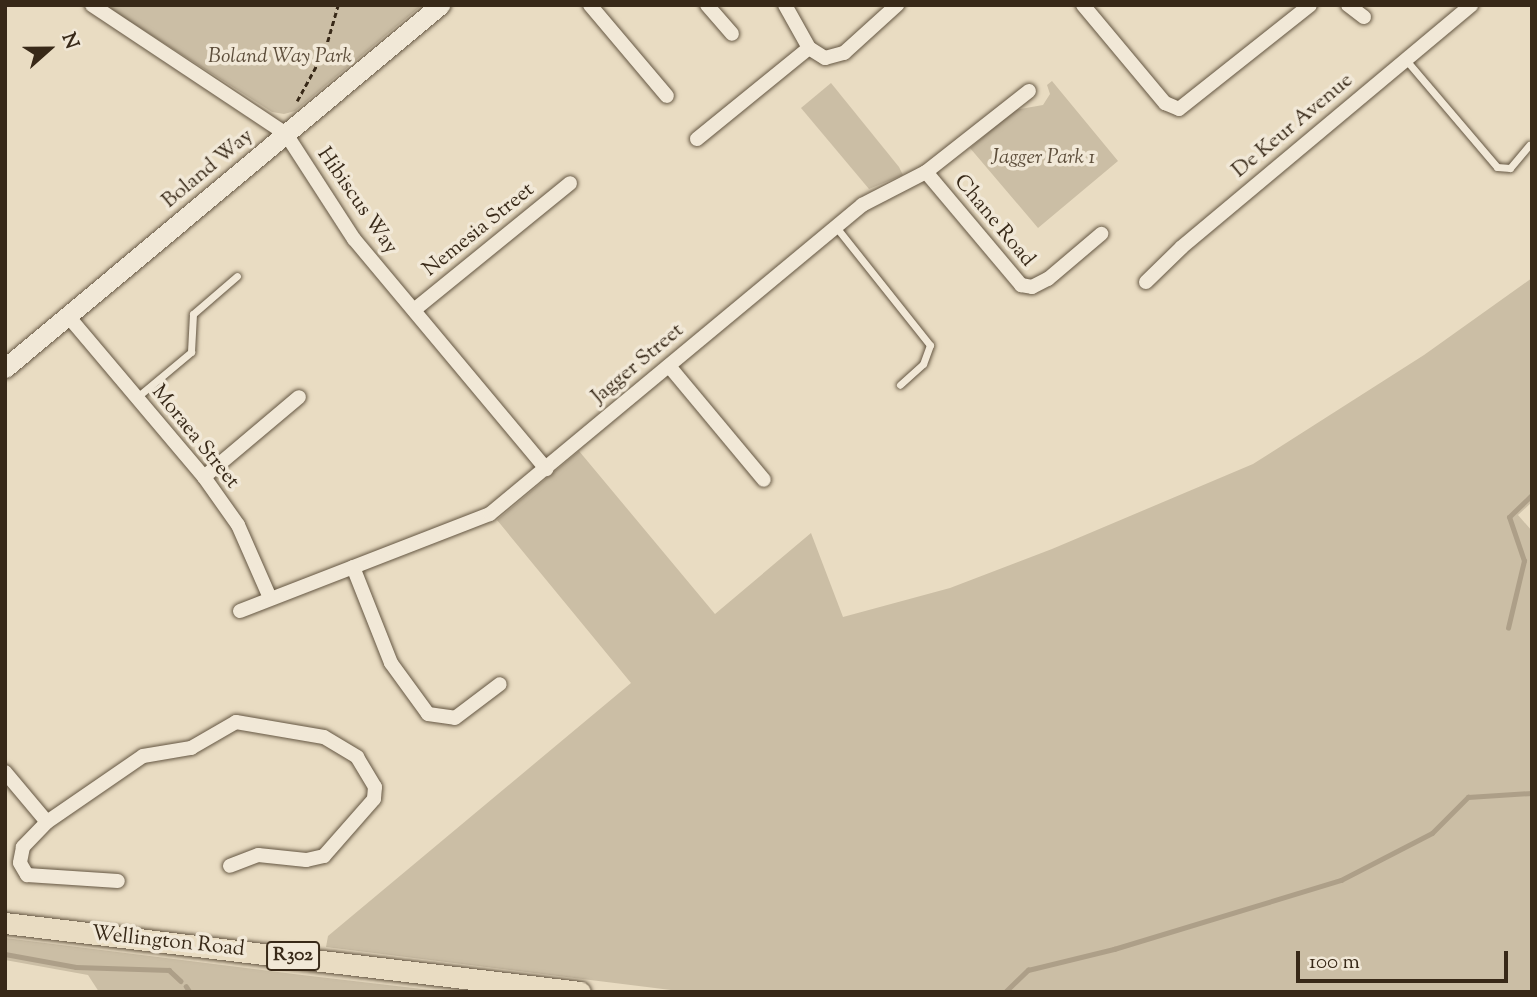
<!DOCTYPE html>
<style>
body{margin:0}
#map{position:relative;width:1537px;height:997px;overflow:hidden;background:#e9dcc2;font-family:"Sorts Mill Goudy",serif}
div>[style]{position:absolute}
.green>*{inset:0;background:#cbbea5}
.stream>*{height:4.5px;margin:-2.25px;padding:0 2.25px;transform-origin:2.25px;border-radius:2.25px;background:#ad9f88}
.path>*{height:2.5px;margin-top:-1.25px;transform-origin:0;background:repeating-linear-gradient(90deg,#382918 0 5px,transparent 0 8.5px)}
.roads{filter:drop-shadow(0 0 2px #645642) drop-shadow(0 0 2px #645642)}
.lane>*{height:7px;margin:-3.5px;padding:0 3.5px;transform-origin:3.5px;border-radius:3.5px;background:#f1e8d7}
.street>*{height:14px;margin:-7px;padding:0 7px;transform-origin:7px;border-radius:7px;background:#f1e8d7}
.secondary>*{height:19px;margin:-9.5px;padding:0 9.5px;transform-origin:9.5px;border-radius:9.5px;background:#f1e8d7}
.primary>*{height:21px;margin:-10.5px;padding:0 10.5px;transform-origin:10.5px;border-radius:10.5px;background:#e9dcc2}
span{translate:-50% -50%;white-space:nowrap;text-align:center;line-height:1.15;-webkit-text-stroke:7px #f1e8d7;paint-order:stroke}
.shield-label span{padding:2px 5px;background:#f1e8d7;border:2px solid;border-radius:5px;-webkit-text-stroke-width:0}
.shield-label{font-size:19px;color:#382918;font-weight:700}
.park-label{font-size:21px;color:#5d4e3b;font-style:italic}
.street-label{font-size:21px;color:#382918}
.frame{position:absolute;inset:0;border:7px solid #382918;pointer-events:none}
.north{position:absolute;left:14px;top:14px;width:70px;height:70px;-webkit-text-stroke:5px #f1e8d7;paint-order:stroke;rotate:69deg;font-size:19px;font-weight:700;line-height:28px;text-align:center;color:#382918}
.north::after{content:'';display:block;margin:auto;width:24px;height:32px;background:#382918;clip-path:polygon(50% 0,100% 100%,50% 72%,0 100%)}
.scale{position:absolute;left:1296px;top:951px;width:212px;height:32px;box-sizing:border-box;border:4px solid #382918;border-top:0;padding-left:9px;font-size:21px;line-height:24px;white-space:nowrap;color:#382918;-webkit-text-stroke:5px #f1e8d7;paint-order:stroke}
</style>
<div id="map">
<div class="green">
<div style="clip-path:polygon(104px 5px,422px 5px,295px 111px,284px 114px,272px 112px)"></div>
<div style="clip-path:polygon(1052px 81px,1118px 161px,1038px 228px,970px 148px,1015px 110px,1043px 105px,1050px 94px,1047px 85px)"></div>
<div style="clip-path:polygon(831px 83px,899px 167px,903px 175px,869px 189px,801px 108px)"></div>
<div style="clip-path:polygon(1532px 278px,1532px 502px,1518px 515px,1532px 531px,1532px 992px,687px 992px,326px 947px,328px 936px,631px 683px,497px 520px,579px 451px,715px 614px,811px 533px,843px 617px,950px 588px,1052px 549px,1253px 464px,1424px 355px)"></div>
<div style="clip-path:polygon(5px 938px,302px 975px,448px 992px,99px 992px,88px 975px,5px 960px)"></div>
</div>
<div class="stream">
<div style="left:1508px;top:628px;width:69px;rotate:-76.6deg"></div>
<div style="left:1524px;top:561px;width:46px;rotate:-108.8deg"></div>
<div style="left:1509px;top:517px;width:32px;rotate:-44deg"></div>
<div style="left:5px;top:954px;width:72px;rotate:10.4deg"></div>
<div style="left:76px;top:967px;width:93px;rotate:1.8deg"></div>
<div style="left:169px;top:970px;width:16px;rotate:43deg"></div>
<div style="left:186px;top:986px;width:7px;rotate:56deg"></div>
<div style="left:1005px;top:992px;width:32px;rotate:-44deg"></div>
<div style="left:1028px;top:970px;width:89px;rotate:-13.7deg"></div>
<div style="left:1114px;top:949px;width:237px;rotate:-16.9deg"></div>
<div style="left:1341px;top:880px;width:102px;rotate:-27.3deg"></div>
<div style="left:1432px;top:833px;width:51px;rotate:-45deg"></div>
<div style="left:1468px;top:797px;width:64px;rotate:-3.6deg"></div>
</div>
<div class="path">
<div style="left:297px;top:101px;width:58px;rotate:-61.2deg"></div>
<div style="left:325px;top:50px;width:47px;rotate:-73.9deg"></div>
</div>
<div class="roads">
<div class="lane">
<div style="left:1406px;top:60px;width:140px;rotate:49.6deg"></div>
<div style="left:1497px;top:167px;width:13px;rotate:4deg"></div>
<div style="left:1510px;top:168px;width:30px;rotate:-50deg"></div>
<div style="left:836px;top:227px;width:151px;rotate:51.5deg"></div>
<div style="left:930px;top:345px;width:20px;rotate:110deg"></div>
<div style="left:923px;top:364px;width:31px;rotate:138deg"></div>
<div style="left:136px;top:398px;width:72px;rotate:-39.9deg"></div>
<div style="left:191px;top:352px;width:38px;rotate:-87deg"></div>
<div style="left:193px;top:314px;width:58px;rotate:-40.8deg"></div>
</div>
<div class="street">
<div style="left:92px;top:5px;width:233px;rotate:33.6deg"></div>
<div style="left:286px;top:134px;width:125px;rotate:57.1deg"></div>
<div style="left:354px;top:239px;width:300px;rotate:50.1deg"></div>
<div style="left:590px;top:5px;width:119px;rotate:49.8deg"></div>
<div style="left:707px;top:5px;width:38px;rotate:49deg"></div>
<div style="left:785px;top:5px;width:49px;rotate:60.8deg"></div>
<div style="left:809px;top:48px;width:19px;rotate:32deg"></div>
<div style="left:825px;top:58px;width:20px;rotate:-15deg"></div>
<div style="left:844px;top:53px;width:72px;rotate:-42.2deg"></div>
<div style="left:1083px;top:5px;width:128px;rotate:50.1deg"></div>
<div style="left:1165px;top:103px;width:15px;rotate:23deg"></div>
<div style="left:1179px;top:109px;width:167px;rotate:-38.4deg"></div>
<div style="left:1348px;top:5px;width:20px;rotate:37deg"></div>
<div style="left:697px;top:139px;width:144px;rotate:-39.1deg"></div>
<div style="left:926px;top:172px;width:148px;rotate:49.9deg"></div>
<div style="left:1021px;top:285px;width:11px;rotate:10deg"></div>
<div style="left:1032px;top:287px;width:18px;rotate:-27deg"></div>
<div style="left:1048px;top:279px;width:70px;rotate:-40.3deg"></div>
<div style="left:1146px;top:282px;width:50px;rotate:-44.2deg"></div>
<div style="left:1182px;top:247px;width:377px;rotate:-39.9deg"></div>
<div style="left:414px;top:310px;width:201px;rotate:-39.1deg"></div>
<div style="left:68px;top:316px;width:211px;rotate:49.8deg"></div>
<div style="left:204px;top:477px;width:59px;rotate:54.7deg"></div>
<div style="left:238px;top:525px;width:80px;rotate:66.3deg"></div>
<div style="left:669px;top:366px;width:148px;rotate:50.2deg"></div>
<div style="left:204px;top:477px;width:124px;rotate:-40.1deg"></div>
<div style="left:353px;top:567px;width:103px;rotate:68.4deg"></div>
<div style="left:391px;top:663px;width:63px;rotate:54deg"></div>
<div style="left:428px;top:714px;width:27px;rotate:8deg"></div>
<div style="left:455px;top:718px;width:56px;rotate:-37.1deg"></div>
<div style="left:240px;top:611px;width:268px;rotate:-21.2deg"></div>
<div style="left:490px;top:514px;width:484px;rotate:-39.7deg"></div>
<div style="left:862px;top:205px;width:72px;rotate:-27.3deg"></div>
<div style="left:926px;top:172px;width:131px;rotate:-38.2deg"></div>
<div style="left:5px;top:772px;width:65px;rotate:50deg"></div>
<div style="left:47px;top:822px;width:116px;rotate:-34.5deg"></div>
<div style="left:143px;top:756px;width:49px;rotate:-9.5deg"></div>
<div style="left:191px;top:748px;width:52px;rotate:-30deg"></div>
<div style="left:236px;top:722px;width:89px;rotate:9.7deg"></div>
<div style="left:324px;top:737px;width:39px;rotate:31deg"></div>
<div style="left:357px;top:757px;width:35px;rotate:59deg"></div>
<div style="left:375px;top:787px;width:12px;rotate:95deg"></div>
<div style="left:374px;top:799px;width:76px;rotate:131.3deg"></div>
<div style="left:324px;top:856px;width:18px;rotate:167deg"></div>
<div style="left:306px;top:860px;width:48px;rotate:-174.1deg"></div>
<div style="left:258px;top:855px;width:30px;rotate:159deg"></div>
<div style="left:47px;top:822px;width:35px;rotate:134deg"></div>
<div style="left:23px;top:847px;width:16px;rotate:101deg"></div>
<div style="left:20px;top:863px;width:14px;rotate:60deg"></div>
<div style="left:27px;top:875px;width:91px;rotate:3.8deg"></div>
</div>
<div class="secondary">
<div style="left:5px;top:368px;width:567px;rotate:-39.84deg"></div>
</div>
<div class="primary">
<div style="left:5px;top:923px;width:579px;rotate:6.84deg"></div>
</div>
</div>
<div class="shield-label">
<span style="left:293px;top:956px">R302</span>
</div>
<div class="park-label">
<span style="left:280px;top:57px">Boland Way Park</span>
<span style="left:1043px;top:158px">Jagger Park 1</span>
</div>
<div class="street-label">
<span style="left:1293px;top:126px;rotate:-40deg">De Keur Avenue</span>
<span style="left:208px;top:169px;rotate:-40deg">Boland Way</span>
<span style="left:357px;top:201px;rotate:55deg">Hibiscus Way</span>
<span style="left:994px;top:221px;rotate:50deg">Chane Road</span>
<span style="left:479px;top:230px;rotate:-39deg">Nemesia Street</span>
<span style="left:638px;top:364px;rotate:-40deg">Jagger Street</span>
<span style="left:195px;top:437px;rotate:51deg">Moraea Street</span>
<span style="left:168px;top:942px;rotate:6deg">Wellington Road</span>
</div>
<div class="frame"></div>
<div class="north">N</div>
<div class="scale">100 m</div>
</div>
